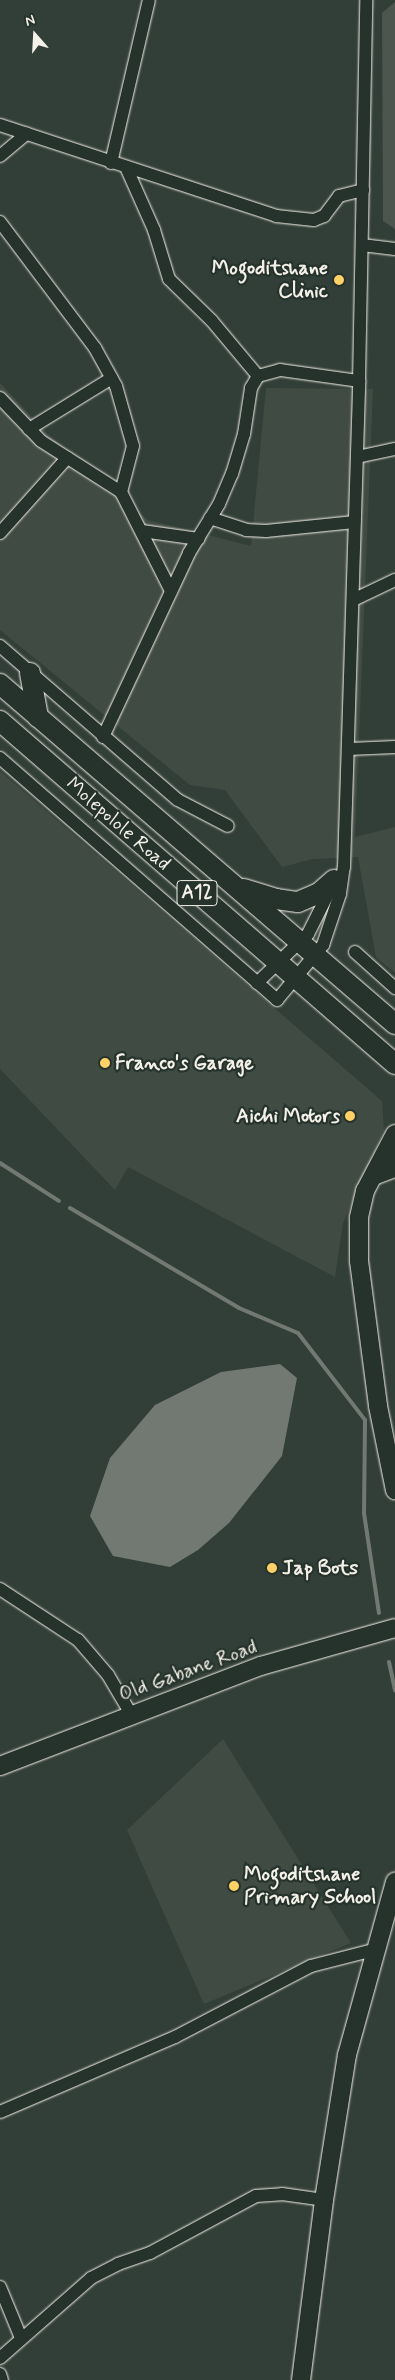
<!DOCTYPE html>
<style>
body{margin:0}
#map{position:relative;width:395px;height:2380px;overflow:hidden;background:#323e38;font-family:Mynerve,sans-serif}
div>[style]{position:absolute}
.built>*{inset:0;background:#404b44}
.green>*{inset:0;background:#4c564f}
.water>*{inset:0;background:#727972}
.stream>*{height:4px;margin:-2px;padding:0 2px;transform-origin:2px;border-radius:2px;background:#727972}
.roads{filter:drop-shadow(0 0 1px #f4f1e8) drop-shadow(0 0 1px #f4f1e8)}
.street>*{height:12px;margin:-6px;padding:0 6px;transform-origin:6px;border-radius:6px;background:#26332d}
.secondary>*{height:18px;margin:-9px;padding:0 9px;transform-origin:9px;border-radius:9px;background:#26332d}
.primary>*{height:20px;margin:-10px;padding:0 10px;transform-origin:10px;border-radius:10px;background:#26332d}
.dots>*{width:14px;height:14px;translate:-50% -50%;box-sizing:border-box;border:2px solid #26332d;border-radius:50%}
span{translate:-50% -50%;white-space:nowrap;text-align:center;line-height:1.15;-webkit-text-stroke:4.5px #26332d;paint-order:stroke}
.shield-label span{padding:1px 4px;background:#26332d;border:1px solid;border-radius:4px;-webkit-text-stroke-width:0}
.shield-label{font-size:19px;color:#f4f1e8;font-weight:700}
.poi-label{font-size:20px;color:#f4f1e8;font-weight:700}
.right{translate:-100% -50%;text-align:right}
.left{translate:0 -50%;text-align:left}
.street-label{font-size:20px;color:#f4f1e8}
.north{position:absolute;left:10px;top:10px;width:50px;height:50px;-webkit-text-stroke:4px #26332d;paint-order:stroke;rotate:341deg;font-size:14px;font-weight:700;line-height:20px;text-align:center;color:#f4f1e8}
.north::after{content:'';display:block;margin:auto;width:18px;height:22px;background:#f4f1e8;clip-path:polygon(50% 0,100% 100%,50% 72%,0 100%)}
</style>
<div id="map">
<div class="built">
<div style="clip-path:polygon(0 383px,48px 434px,148px 520px,251px 546px,266px 388px,373px 389px,355px 837px,395px 827px,395px 973px,376px 957px,358px 857px,313px 859px,282px 867px,225px 790px,190px 785px,0 630px)"></div>
<div style="clip-path:polygon(0 771px,382px 1101px,384px 1130px,343px 1223px,335px 1277px,128px 1167px,115px 1190px,0 1069px)"></div>
<div style="clip-path:polygon(223px 1739px,351px 1943px,204px 2004px,127px 1830px)"></div>
</div>
<div class="green">
<div style="clip-path:polygon(395px 2px,395px 229px,383px 221px,382px 13px)"></div>
</div>
<div class="water">
<div style="clip-path:polygon(280px 1364px,297px 1378px,282px 1456px,229px 1523px,198px 1550px,170px 1567px,113px 1556px,90px 1516px,110px 1458px,155px 1405px,221px 1372px)"></div>
</div>
<div class="stream">
<div style="left:0;top:1163px;width:70px;rotate:32.8deg"></div>
<div style="left:70px;top:1208px;width:196px;rotate:30.6deg"></div>
<div style="left:239px;top:1308px;width:64px;rotate:23deg"></div>
<div style="left:298px;top:1333px;width:110px;rotate:52.4deg"></div>
<div style="left:365px;top:1420px;width:93px;rotate:90.6deg"></div>
<div style="left:364px;top:1513px;width:101px;rotate:81.5deg"></div>
<div style="left:389px;top:1662px;width:29px;rotate:78deg"></div>
</div>
<div class="roads">
<div class="street">
<div style="left:0;top:125px;width:291px;rotate:18.2deg"></div>
<div style="left:276px;top:216px;width:38px;rotate:6deg"></div>
<div style="left:314px;top:220px;width:11px;rotate:-22deg"></div>
<div style="left:324px;top:216px;width:25px;rotate:-53deg"></div>
<div style="left:339px;top:196px;width:25px;rotate:-14deg"></div>
<div style="left:0;top:156px;width:35px;rotate:-40deg"></div>
<div style="left:111px;top:163px;width:167px;rotate:-76.9deg"></div>
<div style="left:126px;top:167px;width:69px;rotate:66deg"></div>
<div style="left:154px;top:230px;width:51px;rotate:73deg"></div>
<div style="left:169px;top:279px;width:60px;rotate:44.3deg"></div>
<div style="left:212px;top:321px;width:72px;rotate:50.1deg"></div>
<div style="left:0;top:222px;width:158px;rotate:53deg"></div>
<div style="left:95px;top:348px;width:43px;rotate:61.1deg"></div>
<div style="left:116px;top:386px;width:62px;rotate:74.2deg"></div>
<div style="left:133px;top:446px;width:48px;rotate:104.6deg"></div>
<div style="left:362px;top:245px;width:33px;rotate:7deg"></div>
<div style="left:0;top:398px;width:59px;rotate:46.4deg"></div>
<div style="left:41px;top:441px;width:95px;rotate:32.5deg"></div>
<div style="left:121px;top:492px;width:111px;rotate:63.2deg"></div>
<div style="left:29px;top:429px;width:97px;rotate:-31.6deg"></div>
<div style="left:357px;top:457px;width:39px;rotate:-12deg"></div>
<div style="left:210px;top:518px;width:38px;rotate:18deg"></div>
<div style="left:246px;top:530px;width:20px;rotate:3deg"></div>
<div style="left:266px;top:531px;width:89px;rotate:-5.8deg"></div>
<div style="left:142px;top:531px;width:57px;rotate:8.1deg"></div>
<div style="left:0;top:533px;width:101px;rotate:-48.2deg"></div>
<div style="left:353px;top:600px;width:47px;rotate:-25.5deg"></div>
<div style="left:0;top:646px;width:235px;rotate:40.9deg"></div>
<div style="left:178px;top:800px;width:56px;rotate:27.5deg"></div>
<div style="left:103px;top:737px;width:203px;rotate:-64.9deg"></div>
<div style="left:189px;top:553px;width:57px;rotate:-58.5deg"></div>
<div style="left:219px;top:504px;width:33px;rotate:-67deg"></div>
<div style="left:232px;top:474px;width:42px;rotate:-73.3deg"></div>
<div style="left:244px;top:434px;width:47px;rotate:-81.3deg"></div>
<div style="left:251px;top:388px;width:14px;rotate:-60deg"></div>
<div style="left:258px;top:376px;width:23px;rotate:-15deg"></div>
<div style="left:280px;top:370px;width:80px;rotate:7.9deg"></div>
<div style="left:349px;top:749px;width:46px;rotate:-2.5deg"></div>
<div style="left:0;top:758px;width:368px;rotate:41.1deg"></div>
<div style="left:277px;top:1000px;width:72px;rotate:-50.1deg"></div>
<div style="left:323px;top:945px;width:54px;rotate:-71.6deg"></div>
<div style="left:340px;top:894px;width:27px;rotate:-82deg"></div>
<div style="left:344px;top:867px;width:486px;rotate:-88.2deg"></div>
<div style="left:359px;top:381px;width:381px;rotate:-88.9deg"></div>
<div style="left:355px;top:952px;width:54px;rotate:42deg"></div>
<div style="left:257px;top:983px;width:71px;rotate:-43.9deg"></div>
<div style="left:308px;top:934px;width:54px;rotate:-63.4deg"></div>
<div style="left:369px;top:1181px;width:28px;rotate:-21deg"></div>
<div style="left:0;top:1589px;width:93px;rotate:33.2deg"></div>
<div style="left:78px;top:1640px;width:46px;rotate:49.4deg"></div>
<div style="left:108px;top:1675px;width:45px;rotate:59.5deg"></div>
<div style="left:0;top:2112px;width:190px;rotate:-23.2deg"></div>
<div style="left:175px;top:2037px;width:153px;rotate:-27.6deg"></div>
<div style="left:311px;top:1966px;width:68px;rotate:-14.4deg"></div>
<div style="left:0;top:2287px;width:55px;rotate:67.6deg"></div>
<div style="left:0;top:2358px;width:121px;rotate:-41.3deg"></div>
<div style="left:91px;top:2278px;width:30px;rotate:-27deg"></div>
<div style="left:118px;top:2264px;width:34px;rotate:-19deg"></div>
<div style="left:150px;top:2253px;width:120px;rotate:-28.3deg"></div>
<div style="left:256px;top:2196px;width:26px;rotate:-4deg"></div>
<div style="left:282px;top:2194px;width:42px;rotate:8.1deg"></div>
<div style="left:0;top:2374px;width:6px;rotate:72deg"></div>
</div>
<div class="secondary">
<div style="left:395px;top:1134px;width:64px;rotate:117.8deg"></div>
<div style="left:365px;top:1191px;width:28px;rotate:103deg"></div>
<div style="left:359px;top:1218px;width:43px;rotate:90deg"></div>
<div style="left:359px;top:1261px;width:146px;rotate:82.5deg"></div>
<div style="left:378px;top:1406px;width:86px;rotate:78.6deg"></div>
<div style="left:0;top:1766px;width:280px;rotate:-21deg"></div>
<div style="left:261px;top:1666px;width:139px;rotate:-15.8deg"></div>
<div style="left:301px;top:2380px;width:181px;rotate:-82.7deg"></div>
<div style="left:324px;top:2200px;width:147px;rotate:-81deg"></div>
<div style="left:347px;top:2055px;width:180px;rotate:-74.5deg"></div>
</div>
<div class="primary">
<div style="left:30px;top:673px;width:45px;rotate:79.7deg"></div>
<div style="left:0;top:684px;width:521px;rotate:40.72deg"></div>
<div style="left:0;top:721px;width:523px;rotate:40.97deg"></div>
<div style="left:244px;top:889px;width:34px;rotate:17deg"></div>
<div style="left:276px;top:899px;width:22px;rotate:8deg"></div>
<div style="left:298px;top:902px;width:23px;rotate:-23deg"></div>
<div style="left:319px;top:893px;width:20px;rotate:-41deg"></div>
<div style="left:384px;top:1164px;width:14px;rotate:-36deg"></div>
</div>
</div>
<div class="dots">
<div style="left:339px;top:280px;background:#ffd166"></div>
<div style="left:105px;top:1063px;background:#ffd166"></div>
<div style="left:350px;top:1116px;background:#ffd166"></div>
<div style="left:272px;top:1568px;background:#ffd166"></div>
<div style="left:234px;top:1886px;background:#ffd166"></div>
</div>
<div class="shield-label">
<span style="left:197px;top:893px">A12</span>
</div>
<div class="poi-label">
<span class="right" style="left:328px;top:280px">Mogoditshane<br>Clinic</span>
<span class="left" style="left:115px;top:1063px">Franco's Garage</span>
<span class="right" style="left:340px;top:1116px">Aichi Motors</span>
<span class="left" style="left:282px;top:1568px">Jap Bots</span>
<span class="left" style="left:244px;top:1886px">Mogoditshane<br>Primary School</span>
</div>
<div class="street-label">
<span style="left:118px;top:824px;rotate:41deg">Molepolole Road</span>
<span style="left:188px;top:1671px;rotate:-20deg">Old Gabane Road</span>
</div>
<div class="north">N</div>
</div>
